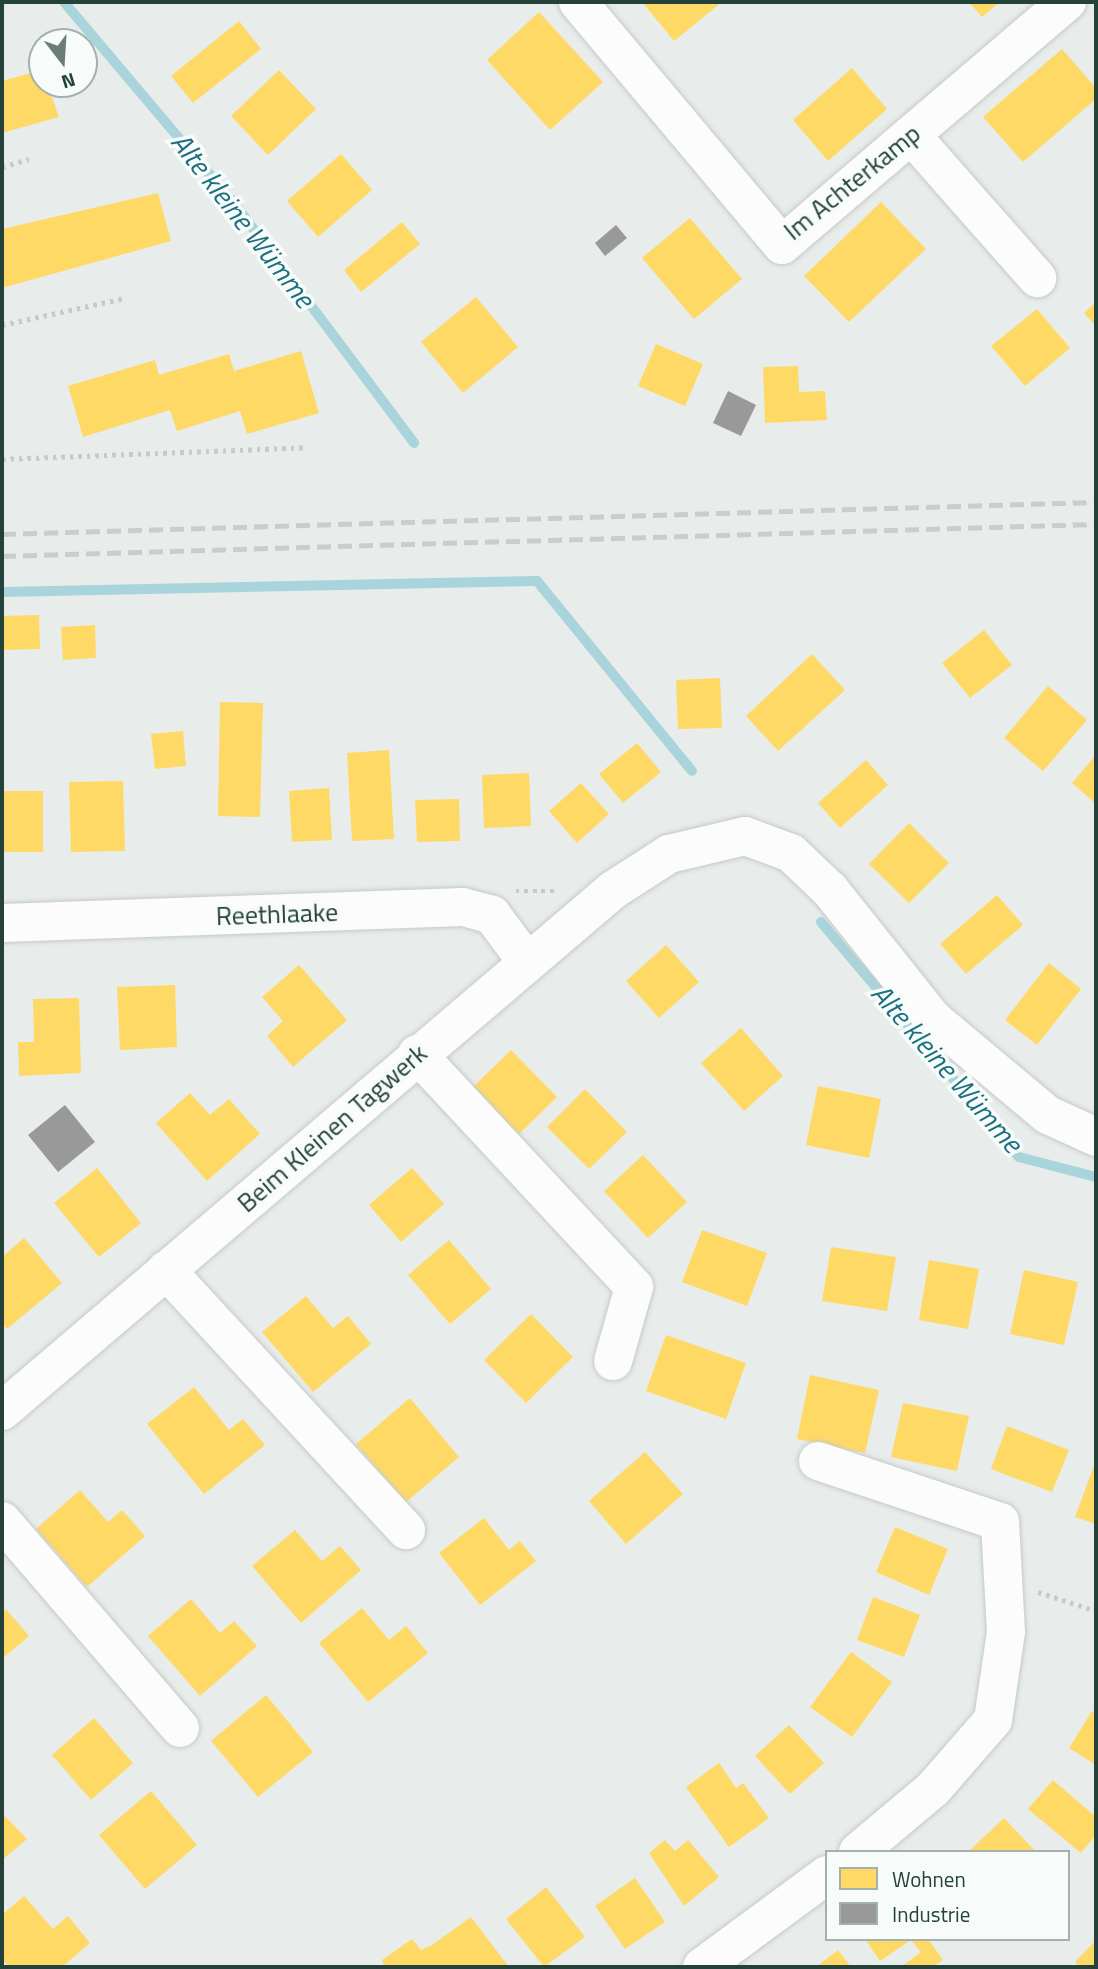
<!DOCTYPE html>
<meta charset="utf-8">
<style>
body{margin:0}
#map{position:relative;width:1098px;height:1969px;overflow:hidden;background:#e8edeb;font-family:"Titillium Web",sans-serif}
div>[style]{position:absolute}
.homes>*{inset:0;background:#ffd966}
.industry>*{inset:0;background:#999}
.stream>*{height:10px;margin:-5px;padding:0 5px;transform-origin:5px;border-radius:5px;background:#a9d4db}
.path>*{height:4.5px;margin-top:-2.25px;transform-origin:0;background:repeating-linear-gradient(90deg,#c3ccca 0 3.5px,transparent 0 8.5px)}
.roads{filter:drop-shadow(0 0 2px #c5cac8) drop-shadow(0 0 2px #c5cac8)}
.minor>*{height:38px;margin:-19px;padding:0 19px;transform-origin:19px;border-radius:19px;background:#fcfcfc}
.rail>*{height:5px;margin-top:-2.5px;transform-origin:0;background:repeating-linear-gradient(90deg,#c9cdcc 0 14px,transparent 0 21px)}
span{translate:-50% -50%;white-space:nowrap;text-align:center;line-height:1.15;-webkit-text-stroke:7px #f7fbf9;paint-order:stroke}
.street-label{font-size:26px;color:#24423a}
.water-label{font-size:28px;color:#1c6f80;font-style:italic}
.frame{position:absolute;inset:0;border:4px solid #24423a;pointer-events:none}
.legend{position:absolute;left:825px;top:1850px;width:245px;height:91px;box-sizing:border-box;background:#f7fbf9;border:2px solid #a3b1ad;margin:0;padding:9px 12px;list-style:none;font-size:21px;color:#24423a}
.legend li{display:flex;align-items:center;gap:14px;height:35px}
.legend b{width:35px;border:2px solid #a3b1ad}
.north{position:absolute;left:28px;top:28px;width:70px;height:70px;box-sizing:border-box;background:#f7fbf9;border:2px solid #a3b1ad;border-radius:50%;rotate:163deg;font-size:19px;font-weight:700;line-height:28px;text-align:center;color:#24423a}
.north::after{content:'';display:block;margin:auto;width:24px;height:32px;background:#697e78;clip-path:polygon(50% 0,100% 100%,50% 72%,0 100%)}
</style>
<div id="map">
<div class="homes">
<div style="clip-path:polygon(642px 2px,722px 2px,674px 41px)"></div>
<div style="clip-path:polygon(969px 2px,1000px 2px,982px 17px)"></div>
<div style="clip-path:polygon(539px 12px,603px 82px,550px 130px,487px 60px)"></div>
<div style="clip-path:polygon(239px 21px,261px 49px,193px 103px,171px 76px)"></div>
<div style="clip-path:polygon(1062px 49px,1096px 88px,1096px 99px,1023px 162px,983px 117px)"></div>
<div style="clip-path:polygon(852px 68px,887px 109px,828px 161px,793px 120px)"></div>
<div style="clip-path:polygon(42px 70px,59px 117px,2px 133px,2px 81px)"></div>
<div style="clip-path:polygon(279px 70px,316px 109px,268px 155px,231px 116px)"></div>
<div style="clip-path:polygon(341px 154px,372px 190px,318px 237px,287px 201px)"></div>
<div style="clip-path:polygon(158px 193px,171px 241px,2px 288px,2px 229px)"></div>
<div style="clip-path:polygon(881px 202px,926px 249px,849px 322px,804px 276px)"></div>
<div style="clip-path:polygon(690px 218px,742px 279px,694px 319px,642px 258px)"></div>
<div style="clip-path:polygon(402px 222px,420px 244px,361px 292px,344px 270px)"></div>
<div style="clip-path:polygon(476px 297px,518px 347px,463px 393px,421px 342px)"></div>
<div style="clip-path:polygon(1096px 302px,1096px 326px,1084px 313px)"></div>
<div style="clip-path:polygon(1037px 309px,1070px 348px,1025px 386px,991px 346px)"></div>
<div style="clip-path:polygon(656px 344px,703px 364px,685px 406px,638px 386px)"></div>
<div style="clip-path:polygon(301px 351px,319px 413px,247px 434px,240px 411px,177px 431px,170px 410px,83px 437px,68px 386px,155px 360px,159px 375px,229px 354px,234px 371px)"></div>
<div style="clip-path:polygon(798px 366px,799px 392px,825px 391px,827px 420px,765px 423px,763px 367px)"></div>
<div style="clip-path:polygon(39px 615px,40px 649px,2px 650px,2px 616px)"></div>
<div style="clip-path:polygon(95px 625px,96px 658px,63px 660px,61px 627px)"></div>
<div style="clip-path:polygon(984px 630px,1012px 665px,970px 698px,942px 663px)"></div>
<div style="clip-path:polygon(812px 654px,845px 690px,778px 751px,746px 716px)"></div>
<div style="clip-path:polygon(720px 678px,722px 728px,678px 729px,676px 680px)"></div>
<div style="clip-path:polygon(1048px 686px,1087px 720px,1043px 771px,1004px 738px)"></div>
<div style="clip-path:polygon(220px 702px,263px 703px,260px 817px,218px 816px)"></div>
<div style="clip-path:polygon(183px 731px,186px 766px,155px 769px,151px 734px)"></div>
<div style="clip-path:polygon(637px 743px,661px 772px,623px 803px,599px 774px)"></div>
<div style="clip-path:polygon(389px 750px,394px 839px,352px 841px,347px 753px)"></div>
<div style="clip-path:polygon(1096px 755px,1096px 804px,1072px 783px)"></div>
<div style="clip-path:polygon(866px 760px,888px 785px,840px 828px,818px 803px)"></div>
<div style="clip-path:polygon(529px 773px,531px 826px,484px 828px,482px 775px)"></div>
<div style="clip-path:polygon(123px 781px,125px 851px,71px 852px,69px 782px)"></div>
<div style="clip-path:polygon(581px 783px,609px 814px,577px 843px,549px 811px)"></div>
<div style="clip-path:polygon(329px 788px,332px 840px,292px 842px,289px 791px)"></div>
<div style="clip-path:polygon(2px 791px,43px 791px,43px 852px,2px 852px)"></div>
<div style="clip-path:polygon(459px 799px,460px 841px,417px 842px,415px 800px)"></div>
<div style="clip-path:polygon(909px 823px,949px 863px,909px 903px,869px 864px)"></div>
<div style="clip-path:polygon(997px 895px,1023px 925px,966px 974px,940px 944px)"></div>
<div style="clip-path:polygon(666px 945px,699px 982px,659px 1018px,626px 981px)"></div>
<div style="clip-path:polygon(1049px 963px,1081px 989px,1037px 1045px,1005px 1020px)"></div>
<div style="clip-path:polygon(299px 965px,347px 1020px,293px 1067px,267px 1036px,283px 1021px,262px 997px)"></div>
<div style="clip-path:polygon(175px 985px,177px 1047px,120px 1050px,117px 987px)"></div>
<div style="clip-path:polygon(79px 998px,81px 1073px,19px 1076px,18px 1042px,34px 1042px,33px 999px)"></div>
<div style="clip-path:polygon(741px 1028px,783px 1076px,744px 1111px,701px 1063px)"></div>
<div style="clip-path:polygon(511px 1050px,557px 1097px,517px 1136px,472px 1088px)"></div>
<div style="clip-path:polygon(818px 1086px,881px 1099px,869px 1158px,806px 1145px)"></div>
<div style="clip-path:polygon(585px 1089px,627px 1132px,589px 1169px,547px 1127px)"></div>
<div style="clip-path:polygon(190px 1093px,210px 1115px,229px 1099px,260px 1134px,207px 1181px,156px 1123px)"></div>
<div style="clip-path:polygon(643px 1155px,687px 1202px,648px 1238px,604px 1191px)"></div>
<div style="clip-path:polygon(97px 1168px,141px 1223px,99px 1257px,54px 1203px)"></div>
<div style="clip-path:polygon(412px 1168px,444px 1204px,401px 1242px,369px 1205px)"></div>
<div style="clip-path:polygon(702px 1230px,767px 1253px,747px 1306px,682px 1282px)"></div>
<div style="clip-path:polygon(24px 1238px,62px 1283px,7px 1329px,2px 1323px,2px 1257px)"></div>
<div style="clip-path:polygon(449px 1240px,491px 1289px,450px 1324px,408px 1275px)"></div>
<div style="clip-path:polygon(831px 1247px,896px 1257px,887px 1311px,822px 1301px)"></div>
<div style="clip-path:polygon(929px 1260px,979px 1269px,968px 1329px,919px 1320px)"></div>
<div style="clip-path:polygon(1024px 1270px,1078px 1282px,1064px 1345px,1010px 1334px)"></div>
<div style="clip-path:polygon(306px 1296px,333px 1328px,348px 1316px,371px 1344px,313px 1392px,262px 1332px)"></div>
<div style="clip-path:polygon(531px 1314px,573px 1357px,526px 1403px,484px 1360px)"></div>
<div style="clip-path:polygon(666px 1335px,746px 1363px,726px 1419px,646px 1391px)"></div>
<div style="clip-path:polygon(810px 1375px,879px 1390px,865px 1453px,797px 1439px)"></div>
<div style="clip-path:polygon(194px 1387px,229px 1430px,243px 1419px,265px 1445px,204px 1494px,147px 1424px)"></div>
<div style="clip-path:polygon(410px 1398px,459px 1457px,406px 1502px,356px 1444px)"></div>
<div style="clip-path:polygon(903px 1403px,969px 1416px,957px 1471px,891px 1457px)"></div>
<div style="clip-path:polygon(1007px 1426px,1069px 1450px,1052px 1492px,991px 1469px)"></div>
<div style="clip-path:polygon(645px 1452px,683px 1494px,626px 1544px,589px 1501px)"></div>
<div style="clip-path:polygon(1096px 1460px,1096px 1524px,1075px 1517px)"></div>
<div style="clip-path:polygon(80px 1490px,108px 1522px,122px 1510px,145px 1536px,87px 1587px,36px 1529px)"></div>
<div style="clip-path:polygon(484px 1518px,509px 1550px,520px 1541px,536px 1561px,480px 1605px,439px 1553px)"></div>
<div style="clip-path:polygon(895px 1527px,948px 1549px,929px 1595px,876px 1572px)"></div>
<div style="clip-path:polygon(295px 1530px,322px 1561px,340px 1546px,361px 1570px,301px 1623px,252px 1566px)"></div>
<div style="clip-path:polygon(873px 1597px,920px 1615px,904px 1657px,857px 1640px)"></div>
<div style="clip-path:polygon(191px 1599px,220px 1633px,234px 1621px,257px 1646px,200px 1696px,148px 1636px)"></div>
<div style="clip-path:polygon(362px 1608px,389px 1640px,406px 1626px,428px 1653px,368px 1702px,319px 1643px)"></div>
<div style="clip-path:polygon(6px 1609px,29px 1636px,2px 1659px,2px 1613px)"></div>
<div style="clip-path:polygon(851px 1652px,892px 1682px,852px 1737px,810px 1707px)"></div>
<div style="clip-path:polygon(266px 1695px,313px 1752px,258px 1797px,211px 1741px)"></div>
<div style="clip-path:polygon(1092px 1711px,1096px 1714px,1096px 1765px,1069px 1748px)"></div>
<div style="clip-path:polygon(94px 1718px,133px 1763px,91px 1800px,52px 1755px)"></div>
<div style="clip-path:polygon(789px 1725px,824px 1763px,790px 1794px,755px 1756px)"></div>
<div style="clip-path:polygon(719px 1763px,736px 1788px,743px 1783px,769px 1818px,729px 1847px,686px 1787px)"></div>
<div style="clip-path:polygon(1053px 1780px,1096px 1817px,1096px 1835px,1081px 1853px,1028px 1809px)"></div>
<div style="clip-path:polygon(151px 1791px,197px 1845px,145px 1889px,99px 1835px)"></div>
<div style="clip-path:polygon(2px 1813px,27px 1839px,2px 1860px)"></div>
<div style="clip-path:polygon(1004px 1818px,1036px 1852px,968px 1852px)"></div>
<div style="clip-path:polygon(665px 1840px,675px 1851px,688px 1840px,719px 1877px,684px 1906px,649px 1853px)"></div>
<div style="clip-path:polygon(635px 1878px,665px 1922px,625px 1949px,595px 1906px)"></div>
<div style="clip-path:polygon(546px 1887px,585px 1937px,544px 1967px,506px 1919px)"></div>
<div style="clip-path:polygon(24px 1896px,53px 1929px,68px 1916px,90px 1943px,62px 1967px,9px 1967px,2px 1959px,2px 1915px)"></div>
<div style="clip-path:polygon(471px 1917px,509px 1967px,384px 1967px,382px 1960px,412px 1939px,421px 1950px,432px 1945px)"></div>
<div style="clip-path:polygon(865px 1939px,928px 1939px,943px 1960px,933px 1967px,901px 1967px,921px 1952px,911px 1940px,880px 1961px)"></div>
<div style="clip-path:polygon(1096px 1940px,1096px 1967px,1080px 1967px,1075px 1962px)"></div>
<div style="clip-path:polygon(838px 1950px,851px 1967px,816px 1967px)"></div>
</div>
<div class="industry">
<div style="clip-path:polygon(616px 225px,627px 238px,605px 256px,595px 243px)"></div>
<div style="clip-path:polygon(728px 391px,756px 405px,741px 436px,713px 423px)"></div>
<div style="clip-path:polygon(65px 1105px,95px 1142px,58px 1172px,28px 1135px)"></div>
</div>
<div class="stream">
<div style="left:64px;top:2px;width:263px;rotate:49.8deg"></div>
<div style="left:234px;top:203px;width:300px;rotate:53.1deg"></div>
<div style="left:2px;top:592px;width:535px;rotate:-1.18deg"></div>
<div style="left:537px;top:581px;width:245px;rotate:50.8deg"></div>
<div style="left:821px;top:922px;width:307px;rotate:49.9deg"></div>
<div style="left:1019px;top:1157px;width:80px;rotate:14.6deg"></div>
</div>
<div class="path">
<div style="left:2px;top:167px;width:28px;rotate:-17deg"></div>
<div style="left:2px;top:325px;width:126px;rotate:-12.4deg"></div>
<div style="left:2px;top:459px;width:306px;rotate:-2.2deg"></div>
<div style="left:516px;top:891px;width:40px"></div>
<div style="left:1038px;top:1592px;width:61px;rotate:18.1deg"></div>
</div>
<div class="roads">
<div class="minor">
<div style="left:578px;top:2px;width:317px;rotate:50deg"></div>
<div style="left:782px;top:245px;width:375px;rotate:-40.5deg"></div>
<div style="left:911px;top:135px;width:191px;rotate:48.6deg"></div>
<div style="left:2px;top:923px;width:461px;rotate:-2deg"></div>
<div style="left:463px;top:907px;width:30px;rotate:15deg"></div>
<div style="left:492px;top:915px;width:59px;rotate:53.3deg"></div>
<div style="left:417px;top:1054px;width:318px;rotate:47deg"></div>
<div style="left:634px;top:1287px;width:77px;rotate:105.8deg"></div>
<div style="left:166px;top:1270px;width:354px;rotate:47.3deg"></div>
<div style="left:2px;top:1411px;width:803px;rotate:-40.45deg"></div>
<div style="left:613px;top:890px;width:67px;rotate:-32.7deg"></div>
<div style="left:669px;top:854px;width:78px;rotate:-13.3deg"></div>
<div style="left:745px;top:836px;width:49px;rotate:20.3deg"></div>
<div style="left:791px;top:853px;width:54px;rotate:43.5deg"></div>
<div style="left:830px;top:890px;width:165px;rotate:51.4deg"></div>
<div style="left:933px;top:1019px;width:150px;rotate:39.9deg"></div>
<div style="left:1048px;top:1115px;width:53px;rotate:24.6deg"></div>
<div style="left:818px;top:1461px;width:192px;rotate:18.5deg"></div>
<div style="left:1000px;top:1522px;width:110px;rotate:86.9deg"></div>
<div style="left:1006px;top:1632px;width:89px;rotate:98.4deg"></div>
<div style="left:993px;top:1720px;width:91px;rotate:131deg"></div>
<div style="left:933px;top:1789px;width:98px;rotate:140deg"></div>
<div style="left:2px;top:1521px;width:273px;rotate:49.3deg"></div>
<div style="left:702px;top:1967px;width:155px;rotate:-36.4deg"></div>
</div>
</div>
<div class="rail">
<div style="left:2px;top:534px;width:1094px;rotate:-1.68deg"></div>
<div style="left:2px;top:556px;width:1094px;rotate:-1.68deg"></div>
</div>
<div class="street-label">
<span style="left:852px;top:182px;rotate:-39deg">Im Achterkamp</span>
<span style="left:277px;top:914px;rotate:-2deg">Reethlaake</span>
<span style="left:332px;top:1128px;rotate:-41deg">Beim Kleinen Tagwerk</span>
</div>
<div class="water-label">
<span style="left:243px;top:220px;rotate:52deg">Alte kleine Wümme</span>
<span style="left:947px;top:1068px;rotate:49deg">Alte kleine Wümme</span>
</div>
<div class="frame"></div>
<ul class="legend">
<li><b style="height:19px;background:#ffd966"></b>Wohnen</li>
<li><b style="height:19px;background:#999"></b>Industrie</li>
</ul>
<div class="north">N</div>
</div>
